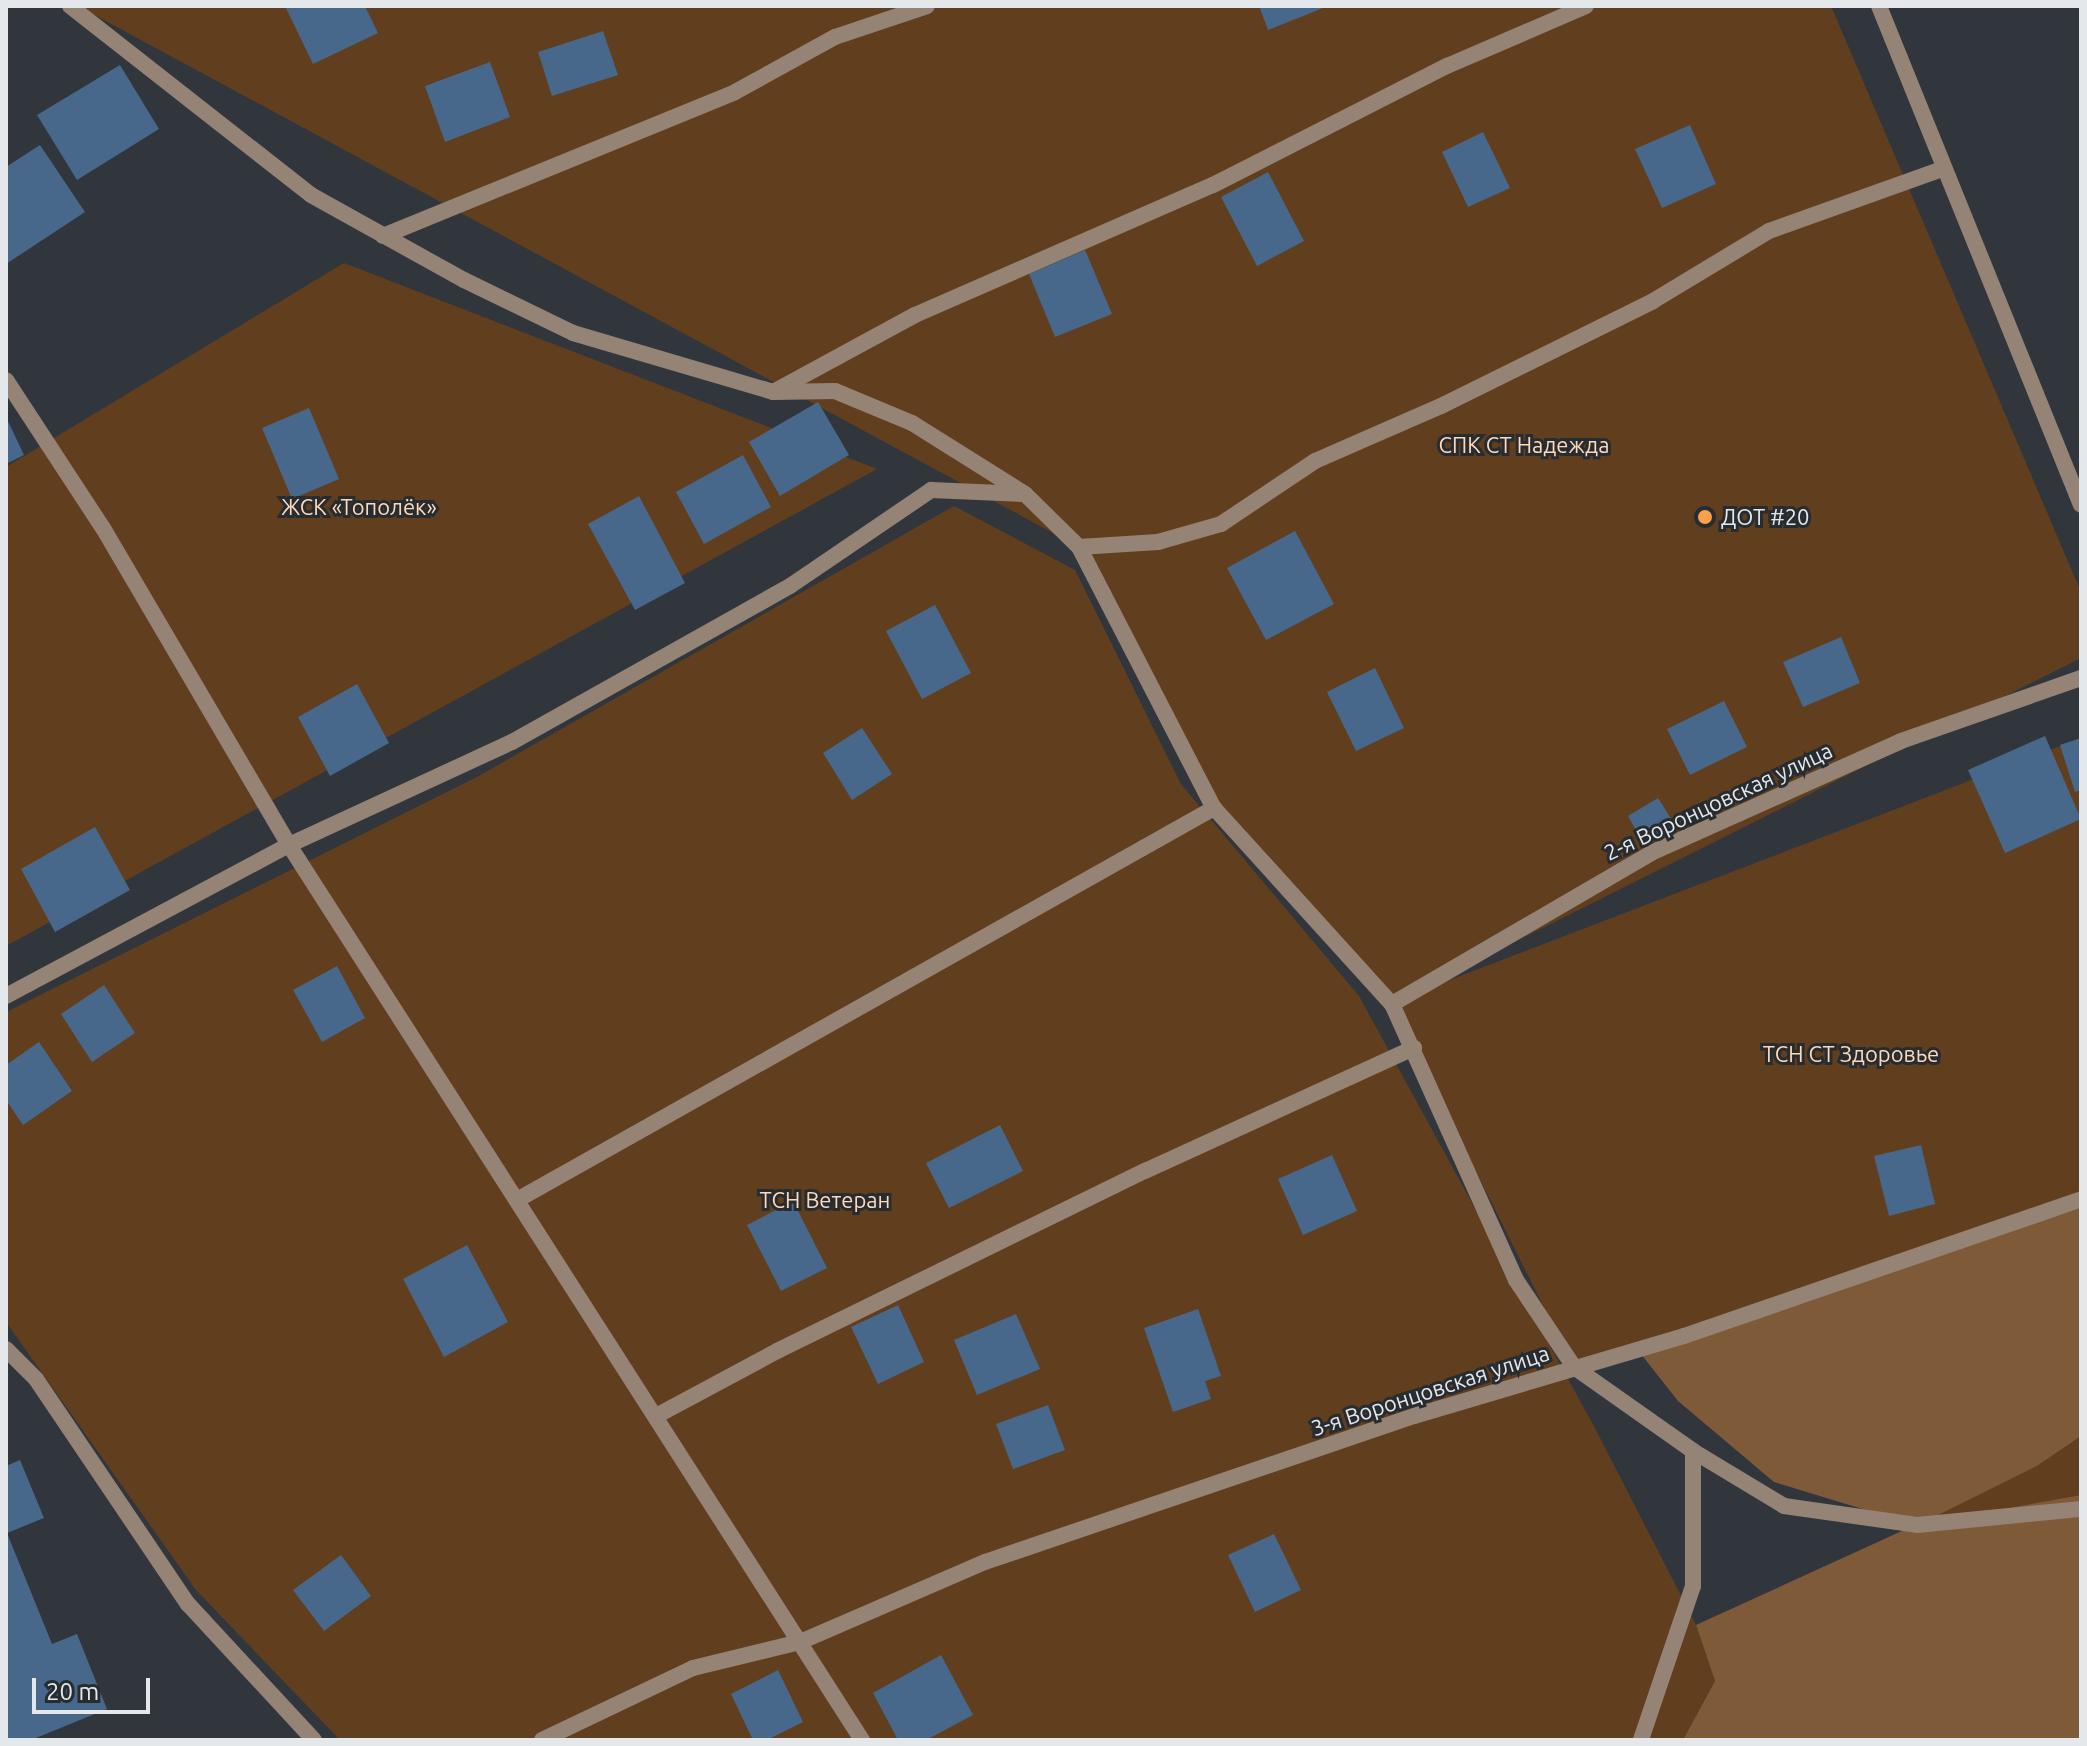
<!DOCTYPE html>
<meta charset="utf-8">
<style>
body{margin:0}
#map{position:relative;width:2087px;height:1746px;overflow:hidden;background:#31363c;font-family:Ubuntu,sans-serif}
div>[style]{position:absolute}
.green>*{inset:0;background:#613f1e}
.forest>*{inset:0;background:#7f5a38}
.building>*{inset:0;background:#47678b}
.service>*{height:16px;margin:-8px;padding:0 8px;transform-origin:8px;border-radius:8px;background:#958375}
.dots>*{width:22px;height:22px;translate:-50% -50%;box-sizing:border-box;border:4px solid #272c31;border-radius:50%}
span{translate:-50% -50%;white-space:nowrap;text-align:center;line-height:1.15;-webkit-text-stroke:6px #272c31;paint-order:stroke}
.park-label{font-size:22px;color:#fed8b9}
.poi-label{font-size:22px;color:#e5e8eb}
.left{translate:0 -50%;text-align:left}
.street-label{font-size:22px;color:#e5e8eb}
.frame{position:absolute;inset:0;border:8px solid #e5e8eb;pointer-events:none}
.scale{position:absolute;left:32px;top:1678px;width:118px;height:36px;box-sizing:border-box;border:4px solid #e5e8eb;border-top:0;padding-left:10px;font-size:24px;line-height:28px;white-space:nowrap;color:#e5e8eb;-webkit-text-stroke:6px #272c31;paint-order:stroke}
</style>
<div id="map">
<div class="green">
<div style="clip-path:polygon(78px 6px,1831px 6px,2081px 592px,2081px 658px,1403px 998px,2081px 738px,2081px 1197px,1574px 1367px,1392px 1004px,1214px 808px,1079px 547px)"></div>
<div style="clip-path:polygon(344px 263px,877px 469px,6px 946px,6px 467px)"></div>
<div style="clip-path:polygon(954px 506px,1075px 570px,1181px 784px,1359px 996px,1597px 1432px,1696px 1625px,1715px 1681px,1683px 1740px,340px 1740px,196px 1590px,6px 1322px,6px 1012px,475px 778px)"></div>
<div style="clip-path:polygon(2081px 1436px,2081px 1495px,1917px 1525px,2037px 1466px)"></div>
</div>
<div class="forest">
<div style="clip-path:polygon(2081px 1197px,2081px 1436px,2037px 1466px,1920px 1524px,2081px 1495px,2081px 1740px,1683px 1740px,1715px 1681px,1696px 1625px,1915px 1525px,1774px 1482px,1678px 1401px,1637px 1349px)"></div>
</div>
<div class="building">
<div style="clip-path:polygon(285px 6px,365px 6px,378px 33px,313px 64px)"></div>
<div style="clip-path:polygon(1259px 6px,1328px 6px,1268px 30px)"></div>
<div style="clip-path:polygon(603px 31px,618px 75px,552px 96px,538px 52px)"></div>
<div style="clip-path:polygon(490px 62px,510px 117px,445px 142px,425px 86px)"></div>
<div style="clip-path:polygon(120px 65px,159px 129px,77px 180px,37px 115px)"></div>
<div style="clip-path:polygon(1690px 125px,1716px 184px,1662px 208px,1635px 149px)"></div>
<div style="clip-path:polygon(1483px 132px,1510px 188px,1468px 207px,1442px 152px)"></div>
<div style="clip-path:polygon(40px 145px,85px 212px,6px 264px,6px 167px)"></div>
<div style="clip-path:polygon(1268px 172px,1304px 241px,1257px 266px,1221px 197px)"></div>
<div style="clip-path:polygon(1085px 250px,1112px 314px,1055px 337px,1029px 274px)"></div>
<div style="clip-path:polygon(818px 402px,849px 455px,780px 496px,749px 442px)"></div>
<div style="clip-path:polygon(309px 408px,339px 479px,292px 499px,262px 428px)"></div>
<div style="clip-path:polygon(6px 417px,24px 455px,6px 464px)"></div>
<div style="clip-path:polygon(743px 455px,771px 507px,704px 544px,676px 492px)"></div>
<div style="clip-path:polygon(639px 496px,685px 583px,635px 610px,588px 524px)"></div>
<div style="clip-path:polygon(1295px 531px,1334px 604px,1266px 640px,1227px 568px)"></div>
<div style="clip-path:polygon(935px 605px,971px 673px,922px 699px,886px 631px)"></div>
<div style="clip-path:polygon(1841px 637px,1860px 683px,1803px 707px,1783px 662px)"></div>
<div style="clip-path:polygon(1375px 668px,1404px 728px,1356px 751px,1327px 692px)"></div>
<div style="clip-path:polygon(357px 684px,389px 743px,330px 776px,298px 717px)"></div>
<div style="clip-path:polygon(1724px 701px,1747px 747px,1690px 775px,1667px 729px)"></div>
<div style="clip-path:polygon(862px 728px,892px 774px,852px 800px,823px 753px)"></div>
<div style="clip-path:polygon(2045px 736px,2081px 819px,2005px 853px,1968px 770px)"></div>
<div style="clip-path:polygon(2081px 738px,2081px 790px,2075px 792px,2060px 745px)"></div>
<div style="clip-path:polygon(1658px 798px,1675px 825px,1644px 844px,1628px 816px)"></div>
<div style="clip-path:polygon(95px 827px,130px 890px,55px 932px,21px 869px)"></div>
<div style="clip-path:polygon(337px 966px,365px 1018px,322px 1042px,293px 990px)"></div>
<div style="clip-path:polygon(104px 985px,135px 1033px,92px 1062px,61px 1014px)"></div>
<div style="clip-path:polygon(39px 1042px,72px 1091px,23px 1125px,6px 1100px,6px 1065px)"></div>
<div style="clip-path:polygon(1000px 1125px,1023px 1171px,949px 1208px,926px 1163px)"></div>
<div style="clip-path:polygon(1921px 1145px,1935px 1204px,1889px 1216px,1874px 1156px)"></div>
<div style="clip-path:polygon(1332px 1155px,1357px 1211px,1303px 1235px,1278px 1179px)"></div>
<div style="clip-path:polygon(793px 1201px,827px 1268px,781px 1291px,747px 1225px)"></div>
<div style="clip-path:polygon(467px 1245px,508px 1322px,444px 1357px,403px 1279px)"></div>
<div style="clip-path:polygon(898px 1305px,924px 1362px,878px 1384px,851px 1327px)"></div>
<div style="clip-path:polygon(1198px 1309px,1221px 1376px,1205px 1381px,1211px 1399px,1173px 1412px,1144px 1328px)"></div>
<div style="clip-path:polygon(1016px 1314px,1040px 1369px,977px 1395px,954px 1340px)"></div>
<div style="clip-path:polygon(1048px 1405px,1065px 1450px,1013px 1469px,996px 1424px)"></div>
<div style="clip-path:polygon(20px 1460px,44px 1518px,7px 1533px,52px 1644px,77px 1634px,107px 1709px,31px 1740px,6px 1740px,6px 1466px)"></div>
<div style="clip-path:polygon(1274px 1534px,1301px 1590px,1255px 1612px,1228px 1555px)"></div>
<div style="clip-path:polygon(341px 1555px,371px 1596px,324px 1631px,293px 1590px)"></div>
<div style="clip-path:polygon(941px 1655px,973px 1715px,926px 1740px,898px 1740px,873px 1693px)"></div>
<div style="clip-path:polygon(778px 1670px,803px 1722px,767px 1740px,753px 1740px,731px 1694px)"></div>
</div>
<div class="service">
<div style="left:70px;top:6px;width:306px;rotate:38.1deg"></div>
<div style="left:311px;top:195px;width:175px;rotate:29.1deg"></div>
<div style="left:464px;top:280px;width:121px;rotate:25.9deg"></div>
<div style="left:573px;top:333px;width:209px;rotate:16.4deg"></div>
<div style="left:773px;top:392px;width:62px;rotate:-0.9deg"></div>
<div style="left:835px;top:391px;width:83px;rotate:22.6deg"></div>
<div style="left:912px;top:423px;width:133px;rotate:32.1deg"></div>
<div style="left:1025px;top:494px;width:76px;rotate:44.5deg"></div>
<div style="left:1079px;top:547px;width:294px;rotate:62.7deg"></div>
<div style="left:1214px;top:808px;width:265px;rotate:47.8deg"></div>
<div style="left:1392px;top:1004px;width:303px;rotate:65.8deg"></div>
<div style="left:1516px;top:1280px;width:105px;rotate:56.3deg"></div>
<div style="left:1574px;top:1367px;width:146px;rotate:35.2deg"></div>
<div style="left:1693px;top:1451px;width:135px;rotate:90deg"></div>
<div style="left:1693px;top:1586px;width:163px;rotate:108.7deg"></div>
<div style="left:1879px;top:6px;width:538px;rotate:67.96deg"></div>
<div style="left:383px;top:236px;width:380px;rotate:-22.2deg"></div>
<div style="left:735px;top:92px;width:114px;rotate:-28.8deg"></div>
<div style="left:835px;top:37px;width:97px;rotate:-18.6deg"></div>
<div style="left:6px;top:380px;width:177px;rotate:56.8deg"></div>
<div style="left:103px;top:528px;width:368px;rotate:59.6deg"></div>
<div style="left:289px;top:845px;width:1063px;rotate:57.37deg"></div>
<div style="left:775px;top:391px;width:159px;rotate:-28.5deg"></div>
<div style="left:915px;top:315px;width:325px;rotate:-23.6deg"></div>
<div style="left:1213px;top:185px;width:263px;rotate:-27deg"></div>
<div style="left:1447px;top:66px;width:151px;rotate:-23.3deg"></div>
<div style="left:1079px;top:547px;width:79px;rotate:-3.6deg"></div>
<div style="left:1158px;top:542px;width:66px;rotate:-15.9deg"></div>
<div style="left:1221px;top:524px;width:113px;rotate:-33.8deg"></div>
<div style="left:1315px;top:461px;width:137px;rotate:-23.6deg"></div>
<div style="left:1441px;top:406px;width:237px;rotate:-26.3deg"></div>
<div style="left:1653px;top:301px;width:135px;rotate:-31.1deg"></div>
<div style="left:1769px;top:231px;width:184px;rotate:-19.7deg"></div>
<div style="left:6px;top:996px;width:321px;rotate:-28.1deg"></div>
<div style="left:289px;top:845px;width:246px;rotate:-24.8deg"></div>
<div style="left:512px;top:742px;width:319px;rotate:-29.3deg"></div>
<div style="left:790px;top:586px;width:171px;rotate:-34.2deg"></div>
<div style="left:931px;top:490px;width:91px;rotate:2.5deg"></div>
<div style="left:1392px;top:1004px;width:300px;rotate:-30.2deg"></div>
<div style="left:1651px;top:853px;width:274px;rotate:-24.1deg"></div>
<div style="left:1901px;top:741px;width:191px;rotate:-19.3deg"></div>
<div style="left:517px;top:1200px;width:800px;rotate:-29.35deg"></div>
<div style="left:6px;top:1349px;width:42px;rotate:45deg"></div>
<div style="left:36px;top:1379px;width:272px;rotate:56deg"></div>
<div style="left:188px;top:1604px;width:185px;rotate:47.2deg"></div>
<div style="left:656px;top:1416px;width:137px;rotate:-28.2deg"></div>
<div style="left:777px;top:1351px;width:410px;rotate:-26.1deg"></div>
<div style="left:1145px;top:1171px;width:296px;rotate:-24.6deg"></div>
<div style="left:1693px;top:1451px;width:106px;rotate:31.1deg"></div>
<div style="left:1784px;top:1506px;width:134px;rotate:8.1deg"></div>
<div style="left:1917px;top:1525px;width:165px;rotate:-5.6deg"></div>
<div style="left:542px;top:1740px;width:167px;rotate:-25.5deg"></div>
<div style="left:693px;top:1668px;width:110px;rotate:-13.7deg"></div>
<div style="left:800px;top:1642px;width:202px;rotate:-23.4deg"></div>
<div style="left:985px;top:1562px;width:453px;rotate:-18.8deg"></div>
<div style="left:1414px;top:1416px;width:282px;rotate:-16.5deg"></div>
<div style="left:1684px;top:1336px;width:420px;rotate:-19deg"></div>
</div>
<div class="dots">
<div style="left:1705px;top:517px;background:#f8a04b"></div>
</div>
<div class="park-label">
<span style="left:1524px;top:445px">СПК СТ Надежда</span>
<span style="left:359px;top:507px">ЖСК «Тополёк»</span>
<span style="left:1851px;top:1054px">ТСН СТ Здоровье</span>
<span style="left:825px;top:1200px">ТСН Ветеран</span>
</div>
<div class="poi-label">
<span class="left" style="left:1721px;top:517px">ДОТ #20</span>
</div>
<div class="street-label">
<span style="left:1718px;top:801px;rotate:-25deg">2-я Воронцовская улица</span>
<span style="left:1430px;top:1390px;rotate:-18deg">3-я Воронцовская улица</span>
</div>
<div class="frame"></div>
<div class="scale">20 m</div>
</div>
